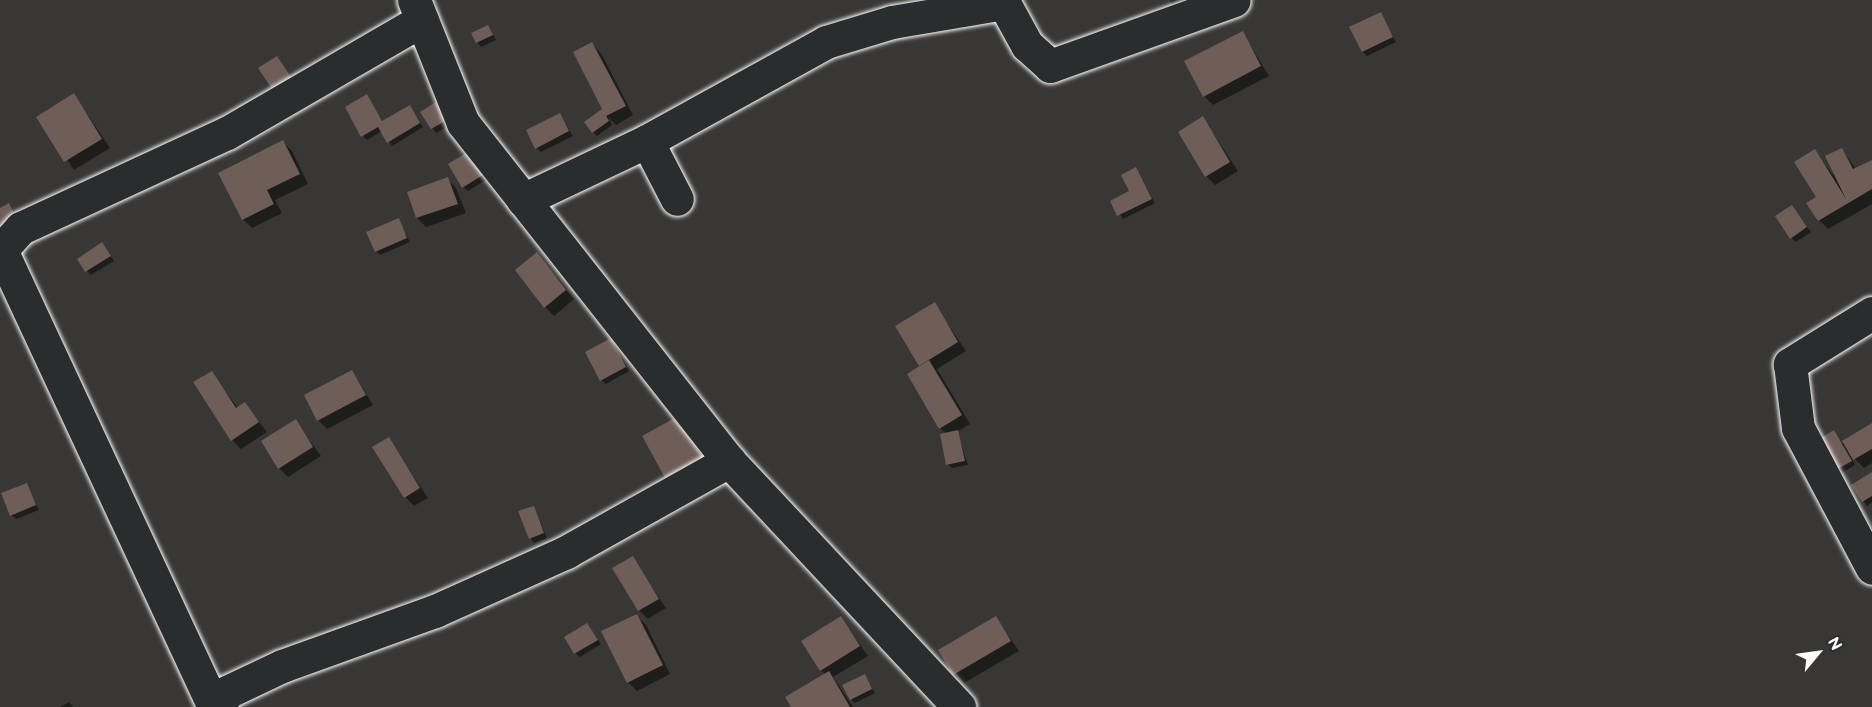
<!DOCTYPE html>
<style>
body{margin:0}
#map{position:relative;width:1872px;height:707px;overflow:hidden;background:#383736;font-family:"Balsamiq Sans",sans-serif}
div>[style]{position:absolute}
.shadow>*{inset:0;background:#0007}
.building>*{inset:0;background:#6f5d58}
.roads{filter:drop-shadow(0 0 2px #fff) drop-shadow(0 0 2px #fff)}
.minor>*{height:33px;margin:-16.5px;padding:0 16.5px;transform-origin:16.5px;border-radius:16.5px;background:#2a2d2e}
span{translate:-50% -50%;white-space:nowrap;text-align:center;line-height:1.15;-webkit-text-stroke:4.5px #2a2d2e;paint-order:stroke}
.north{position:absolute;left:1788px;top:623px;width:60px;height:60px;-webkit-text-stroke:4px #2a2d2e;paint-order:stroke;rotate:61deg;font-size:16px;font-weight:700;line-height:24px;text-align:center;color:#fff}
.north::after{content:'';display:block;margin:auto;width:21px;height:27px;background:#fff;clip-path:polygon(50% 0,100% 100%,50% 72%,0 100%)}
</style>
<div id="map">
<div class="shadow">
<div style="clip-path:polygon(1170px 0,1195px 0,1172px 5px)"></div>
<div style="clip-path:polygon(1380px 14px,1396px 42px,1367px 56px,1363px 52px)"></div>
<div style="clip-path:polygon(488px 27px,496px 40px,481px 47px,477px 42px)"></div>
<div style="clip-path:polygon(1243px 33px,1269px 76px,1213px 105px,1204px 96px)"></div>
<div style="clip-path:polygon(592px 44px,601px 53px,633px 115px,616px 125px,608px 117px,612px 125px,597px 136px,593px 132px,607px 117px,575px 53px)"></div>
<div style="clip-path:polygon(74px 95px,110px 148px,74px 170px,38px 117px)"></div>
<div style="clip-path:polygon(367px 96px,383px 122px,409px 106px,423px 127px,392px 146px,382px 131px,367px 140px,363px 136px)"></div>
<div style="clip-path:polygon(422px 112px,457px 121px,436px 133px)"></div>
<div style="clip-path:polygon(560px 115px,573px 136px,541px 152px,537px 148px)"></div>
<div style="clip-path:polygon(1203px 118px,1238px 171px,1215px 185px,1206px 176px)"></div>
<div style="clip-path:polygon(283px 142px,292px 151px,308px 184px,275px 200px,282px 213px,252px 228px,243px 219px)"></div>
<div style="clip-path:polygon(1842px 150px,1856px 169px,1872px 162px,1872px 204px,1828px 229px,1819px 220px,1815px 151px,1833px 175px)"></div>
<div style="clip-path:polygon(480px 153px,494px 175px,468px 191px,463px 187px)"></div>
<div style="clip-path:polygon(1136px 169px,1155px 203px,1123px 219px,1112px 202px,1131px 192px)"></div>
<div style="clip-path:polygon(447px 179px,456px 188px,466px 213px,426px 227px,417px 218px,408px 193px)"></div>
<div style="clip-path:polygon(1792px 207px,1811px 232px,1796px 242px,1791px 238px)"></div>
<div style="clip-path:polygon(398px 220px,410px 242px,380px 255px,376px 251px)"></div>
<div style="clip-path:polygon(106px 249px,114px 261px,91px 275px,87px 271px)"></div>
<div style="clip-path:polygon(537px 254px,574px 299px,554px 316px,545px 307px)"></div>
<div style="clip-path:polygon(934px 304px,966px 351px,937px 369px,970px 424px,957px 432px,968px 465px,952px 468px,947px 464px,947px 434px,940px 428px,922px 367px,897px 327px)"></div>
<div style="clip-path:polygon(611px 340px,629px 371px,606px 384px,601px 380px)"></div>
<div style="clip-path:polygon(352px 371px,373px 405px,327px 429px,318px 420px)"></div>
<div style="clip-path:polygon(211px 373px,238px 408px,245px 404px,267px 432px,241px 449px,232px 440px)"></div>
<div style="clip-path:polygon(295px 421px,321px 456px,288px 477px,279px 468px)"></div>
<div style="clip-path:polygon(1872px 425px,1872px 463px,1864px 468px,1850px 454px,1855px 465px,1840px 474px,1835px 470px,1833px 432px,1842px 443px)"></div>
<div style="clip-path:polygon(388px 439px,428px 498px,414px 506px,405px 497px)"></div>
<div style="clip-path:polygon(1872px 473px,1872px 502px,1867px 506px,1863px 501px)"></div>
<div style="clip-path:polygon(26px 485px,39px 510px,16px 519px,11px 515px)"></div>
<div style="clip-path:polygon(534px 508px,547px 538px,534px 543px,530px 538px)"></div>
<div style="clip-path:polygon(632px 558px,666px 608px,648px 619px,639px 610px)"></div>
<div style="clip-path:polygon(637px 616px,646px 625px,670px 674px,637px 691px,628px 682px)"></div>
<div style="clip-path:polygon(841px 618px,868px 656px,833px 677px,853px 707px,793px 707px,826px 675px,821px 670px)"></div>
<div style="clip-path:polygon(996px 618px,1019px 651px,964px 683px,940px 651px)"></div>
<div style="clip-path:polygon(587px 625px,601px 644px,580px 657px,575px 653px)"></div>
<div style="clip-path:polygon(864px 676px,875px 693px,855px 703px,851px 699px)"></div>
<div style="clip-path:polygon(69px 702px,73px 707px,60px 707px)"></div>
</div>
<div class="building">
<div style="clip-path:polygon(1381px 12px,1393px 37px,1362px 52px,1349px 27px)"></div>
<div style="clip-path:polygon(488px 25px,493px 35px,476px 43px,471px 33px)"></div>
<div style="clip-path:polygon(1243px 31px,1261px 66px,1203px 97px,1184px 61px)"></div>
<div style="clip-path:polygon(592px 42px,626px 106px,606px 116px,609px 121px,592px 133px,584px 122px,602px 109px,573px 52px)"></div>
<div style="clip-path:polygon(277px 56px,297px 86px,278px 98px,258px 68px)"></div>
<div style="clip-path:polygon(74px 93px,102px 139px,64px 162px,36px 117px)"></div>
<div style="clip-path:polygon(367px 94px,382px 121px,410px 105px,420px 123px,387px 143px,378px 127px,361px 137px,345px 107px)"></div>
<div style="clip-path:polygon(442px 98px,454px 116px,431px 129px,420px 112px)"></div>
<div style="clip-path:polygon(560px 113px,569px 131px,535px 149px,526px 130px)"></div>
<div style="clip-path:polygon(1203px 116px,1230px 162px,1205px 177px,1178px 132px)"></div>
<div style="clip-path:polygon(283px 140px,300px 174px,267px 190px,274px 204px,242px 220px,218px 173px)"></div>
<div style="clip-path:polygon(476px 147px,491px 170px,462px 188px,448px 164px)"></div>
<div style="clip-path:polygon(1842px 148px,1853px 169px,1872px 160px,1872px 189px,1818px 221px,1806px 203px,1816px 197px,1794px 162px,1815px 149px,1846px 199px,1825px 156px)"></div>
<div style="clip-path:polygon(1136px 167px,1152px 199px,1117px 216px,1110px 201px,1129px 191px,1121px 175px)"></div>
<div style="clip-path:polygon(448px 177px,458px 204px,416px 218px,407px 192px)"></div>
<div style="clip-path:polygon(9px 203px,18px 222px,0 232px,0 208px)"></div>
<div style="clip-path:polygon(1792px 205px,1807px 227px,1790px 239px,1775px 216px)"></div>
<div style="clip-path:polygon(399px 218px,407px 238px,375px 252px,366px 232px)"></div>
<div style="clip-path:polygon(102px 242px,111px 256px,85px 272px,77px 259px)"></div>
<div style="clip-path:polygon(537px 252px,566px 290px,544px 308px,515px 270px)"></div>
<div style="clip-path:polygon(935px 302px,958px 342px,919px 366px,895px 326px)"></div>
<div style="clip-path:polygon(611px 338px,626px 367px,600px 381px,585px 352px)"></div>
<div style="clip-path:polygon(929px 360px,962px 415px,939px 429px,907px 374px)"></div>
<div style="clip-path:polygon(352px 370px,366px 395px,317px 421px,304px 395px)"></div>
<div style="clip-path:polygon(212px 371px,236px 408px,245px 402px,259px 422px,231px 441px,193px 382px)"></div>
<div style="clip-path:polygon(680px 415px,705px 463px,668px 483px,642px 436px)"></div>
<div style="clip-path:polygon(296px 419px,313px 447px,278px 469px,261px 441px)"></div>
<div style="clip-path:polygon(1872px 423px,1872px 449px,1853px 460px,1842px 441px)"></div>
<div style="clip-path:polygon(958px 430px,965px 461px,946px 465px,940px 434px)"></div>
<div style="clip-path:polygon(1834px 430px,1852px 461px,1834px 471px,1816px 441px)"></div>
<div style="clip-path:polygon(389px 437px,420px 488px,404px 498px,372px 447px)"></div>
<div style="clip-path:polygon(1872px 472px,1872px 496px,1862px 502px,1851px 485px)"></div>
<div style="clip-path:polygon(27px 483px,36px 505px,10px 516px,1px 493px)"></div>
<div style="clip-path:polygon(534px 506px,544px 533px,529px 539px,518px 511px)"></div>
<div style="clip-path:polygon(633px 556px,659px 599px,638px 611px,612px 568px)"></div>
<div style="clip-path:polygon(637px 614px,663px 665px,627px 683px,601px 631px)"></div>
<div style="clip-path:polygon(841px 616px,860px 646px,820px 671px,801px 641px)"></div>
<div style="clip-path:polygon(996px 616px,1011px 641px,953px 675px,938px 650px)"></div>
<div style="clip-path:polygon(587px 623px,598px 640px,574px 654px,564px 637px)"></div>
<div style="clip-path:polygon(829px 671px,850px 707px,791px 707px,785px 697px)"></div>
<div style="clip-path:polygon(865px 674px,872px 689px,850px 700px,842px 685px)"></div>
</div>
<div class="roads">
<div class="minor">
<div style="left:414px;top:0;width:132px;rotate:68.3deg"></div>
<div style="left:463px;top:123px;width:430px;rotate:51.8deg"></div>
<div style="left:729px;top:461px;width:337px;rotate:46.9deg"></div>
<div style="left:647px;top:141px;width:65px;rotate:62.7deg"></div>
<div style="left:523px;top:200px;width:137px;rotate:-25.4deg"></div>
<div style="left:647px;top:141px;width:205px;rotate:-28.9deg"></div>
<div style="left:826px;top:42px;width:69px;rotate:-16.9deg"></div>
<div style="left:892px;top:22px;width:114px;rotate:-9.6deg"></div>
<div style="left:1004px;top:3px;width:48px;rotate:61.3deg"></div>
<div style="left:1027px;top:45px;width:31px;rotate:42deg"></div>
<div style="left:1050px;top:66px;width:195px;rotate:-19.7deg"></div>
<div style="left:1px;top:250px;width:504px;rotate:65.01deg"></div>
<div style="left:0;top:251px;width:31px;rotate:-48deg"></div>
<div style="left:21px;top:228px;width:227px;rotate:-24.8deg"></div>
<div style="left:227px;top:133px;width:225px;rotate:-30.1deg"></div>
<div style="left:1872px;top:313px;width:97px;rotate:148.1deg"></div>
<div style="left:1790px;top:364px;width:64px;rotate:82.9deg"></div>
<div style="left:1798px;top:428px;width:158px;rotate:62.1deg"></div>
<div style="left:218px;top:707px;width:17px;rotate:-59deg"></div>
<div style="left:227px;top:692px;width:61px;rotate:-25.3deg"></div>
<div style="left:282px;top:666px;width:163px;rotate:-19.8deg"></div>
<div style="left:435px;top:611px;width:144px;rotate:-24.2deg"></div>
<div style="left:566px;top:552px;width:187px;rotate:-29.2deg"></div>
</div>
</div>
<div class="north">N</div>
</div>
